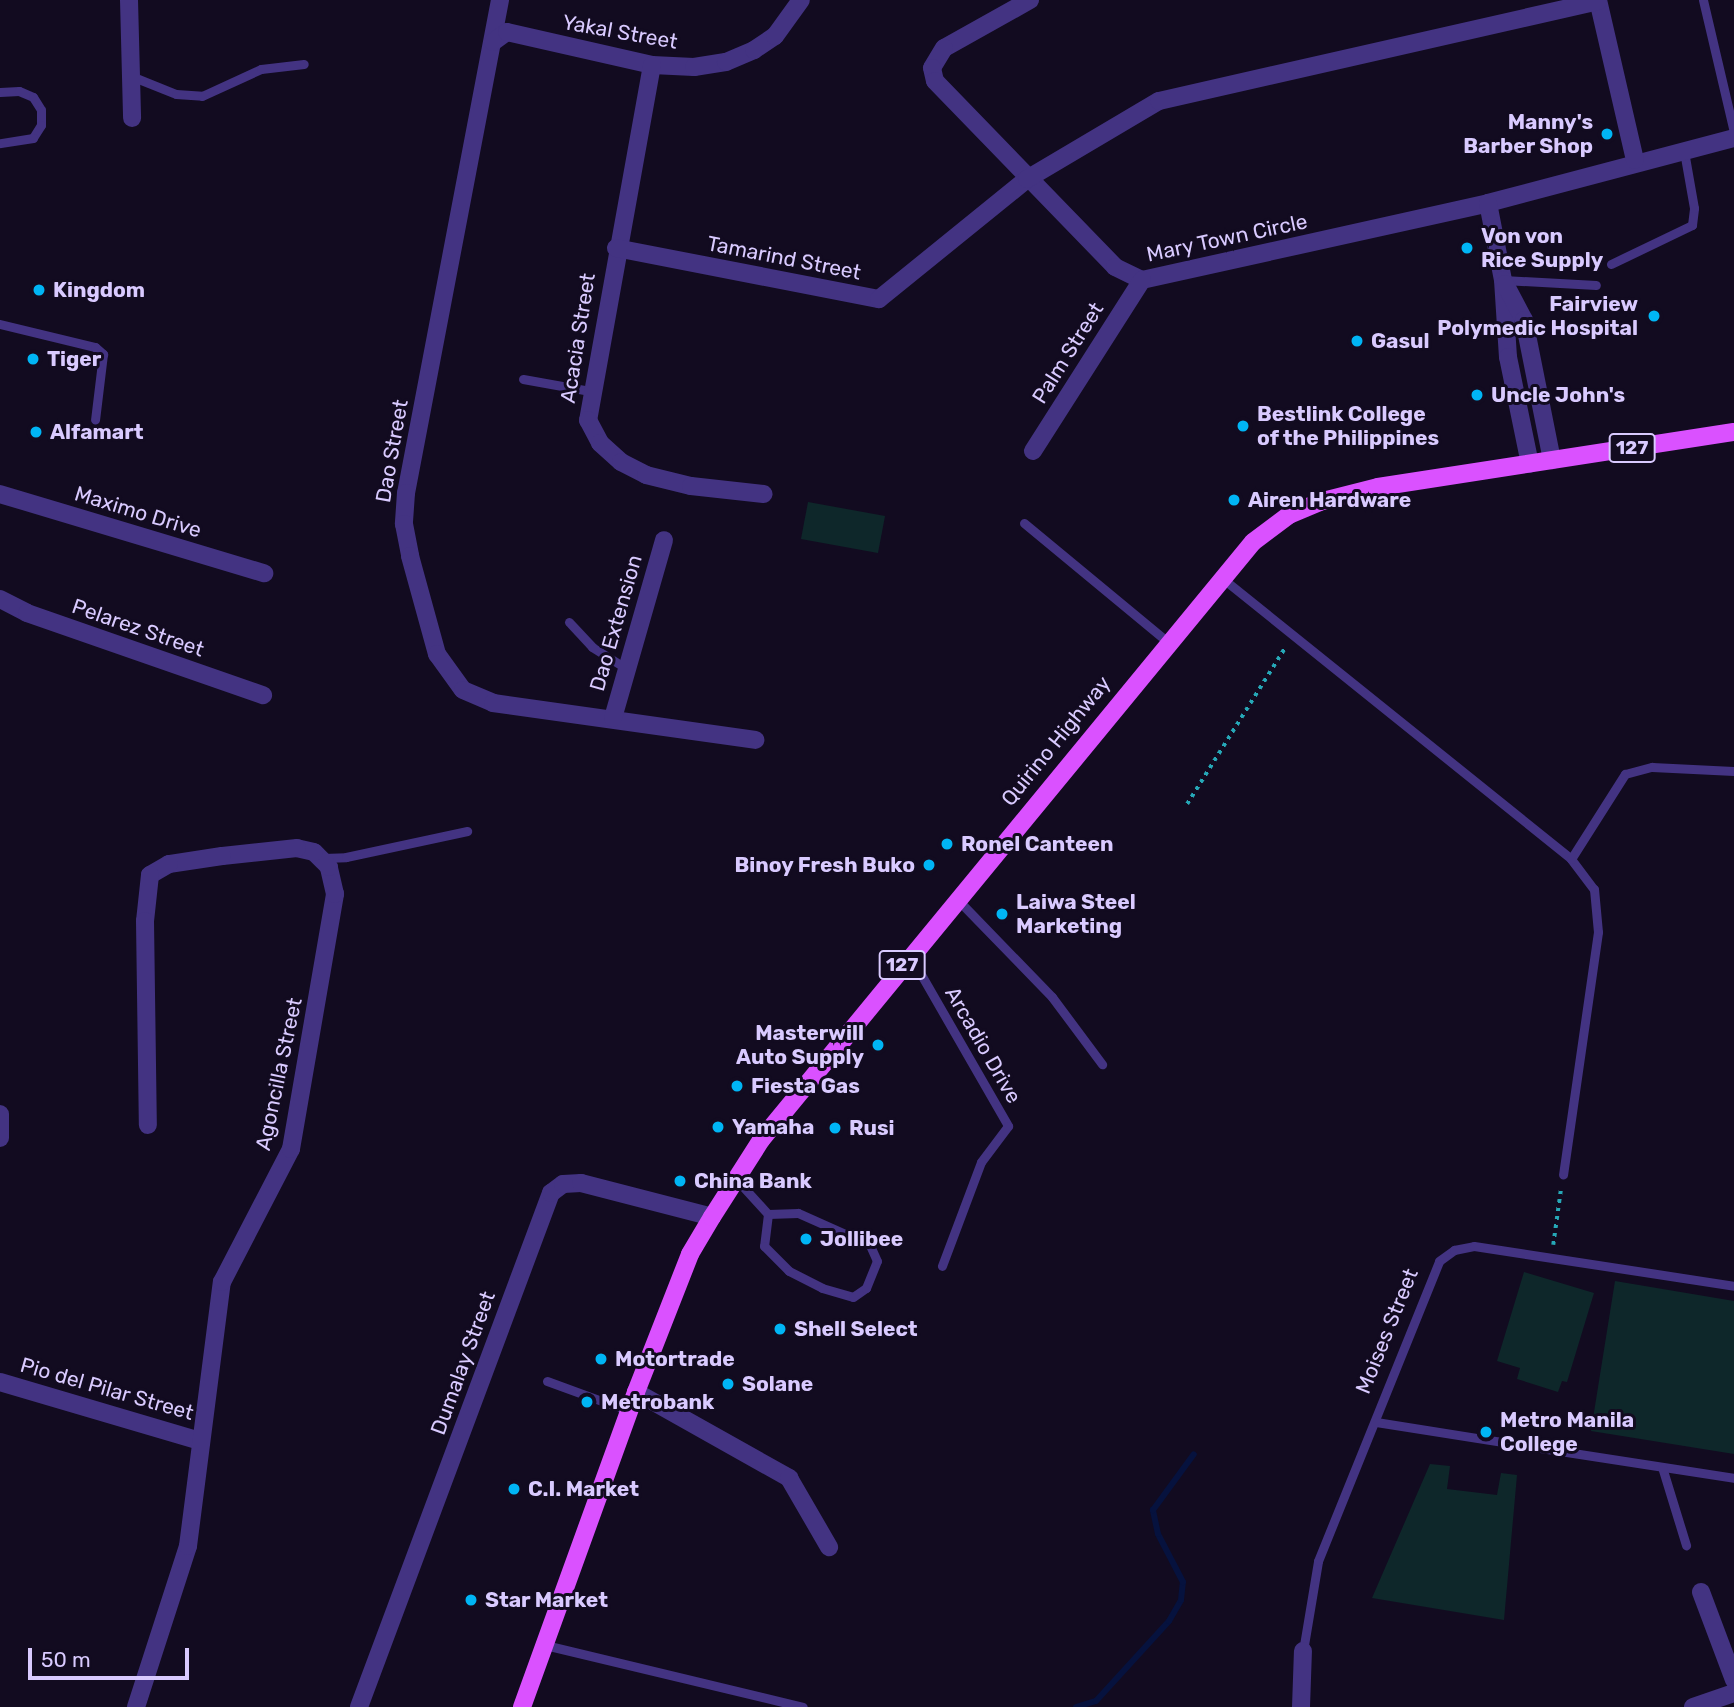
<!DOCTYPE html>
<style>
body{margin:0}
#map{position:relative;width:1734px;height:1707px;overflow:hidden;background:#120b20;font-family:Rubik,sans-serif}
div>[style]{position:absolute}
.green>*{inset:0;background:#0e272a}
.stream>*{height:6px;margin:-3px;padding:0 3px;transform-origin:3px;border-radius:3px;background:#06123e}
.path>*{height:3.5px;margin-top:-1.75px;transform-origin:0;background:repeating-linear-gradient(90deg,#26a8b7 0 3.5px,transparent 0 8.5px)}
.lane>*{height:9px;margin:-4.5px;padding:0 4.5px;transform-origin:4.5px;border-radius:4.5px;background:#433382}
.street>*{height:18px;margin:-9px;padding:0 9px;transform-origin:9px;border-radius:9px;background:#433382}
.primary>*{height:18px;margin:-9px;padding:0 9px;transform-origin:9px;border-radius:9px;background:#da51ff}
.dots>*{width:19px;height:19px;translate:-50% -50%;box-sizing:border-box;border:4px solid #120b20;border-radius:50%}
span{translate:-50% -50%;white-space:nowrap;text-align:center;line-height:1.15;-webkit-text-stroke:6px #120b20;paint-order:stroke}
.shield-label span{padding:2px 5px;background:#120b20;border:2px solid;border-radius:5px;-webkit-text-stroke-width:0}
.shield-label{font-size:19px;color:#d9caff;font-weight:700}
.street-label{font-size:21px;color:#d9caff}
.poi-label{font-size:21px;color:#d9caff;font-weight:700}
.right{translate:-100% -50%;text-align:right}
.left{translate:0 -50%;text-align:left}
.scale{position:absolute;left:28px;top:1648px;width:161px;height:32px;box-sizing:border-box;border:4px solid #d9caff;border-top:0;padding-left:9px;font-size:21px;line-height:24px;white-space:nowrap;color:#d9caff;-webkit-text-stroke:5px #120b20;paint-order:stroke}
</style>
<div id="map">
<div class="green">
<div style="clip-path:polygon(808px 502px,885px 516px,878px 553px,801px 539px)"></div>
<div style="clip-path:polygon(1524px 1272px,1594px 1293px,1567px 1382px,1562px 1381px,1558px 1392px,1517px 1379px,1520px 1368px,1497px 1361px)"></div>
<div style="clip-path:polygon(1615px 1281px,1734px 1301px,1734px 1454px,1591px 1431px)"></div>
<div style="clip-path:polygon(1430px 1464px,1450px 1466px,1447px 1489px,1497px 1495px,1501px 1473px,1517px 1475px,1504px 1620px,1372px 1598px)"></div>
</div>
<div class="stream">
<div style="left:1076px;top:1707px;width:21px;rotate:-17deg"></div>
<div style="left:1096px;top:1701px;width:108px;rotate:-47.6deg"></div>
<div style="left:1169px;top:1621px;width:24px;rotate:-60deg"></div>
<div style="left:1181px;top:1600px;width:18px;rotate:-84deg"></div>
<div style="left:1183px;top:1582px;width:54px;rotate:-117.5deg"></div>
<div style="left:1158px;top:1534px;width:25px;rotate:-102deg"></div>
<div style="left:1153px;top:1510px;width:69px;rotate:-53.8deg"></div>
</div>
<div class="path">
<div style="left:1187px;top:804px;width:186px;rotate:-57.9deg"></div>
<div style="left:1553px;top:1245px;width:59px;rotate:-82.1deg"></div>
</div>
<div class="lane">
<div style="left:1703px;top:0;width:136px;rotate:76.8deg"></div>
<div style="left:131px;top:76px;width:48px;rotate:21.8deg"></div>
<div style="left:176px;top:94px;width:26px;rotate:4deg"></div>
<div style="left:202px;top:96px;width:65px;rotate:-24.6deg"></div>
<div style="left:261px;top:69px;width:43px;rotate:-6.6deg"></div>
<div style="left:0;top:92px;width:19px;rotate:-3deg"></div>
<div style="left:19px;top:91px;width:15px;rotate:23deg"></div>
<div style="left:33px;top:97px;width:15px;rotate:58deg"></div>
<div style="left:41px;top:110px;width:15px;rotate:90deg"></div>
<div style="left:41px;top:125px;width:15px;rotate:122deg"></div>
<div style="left:33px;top:138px;width:33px;rotate:171deg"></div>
<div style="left:1611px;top:264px;width:90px;rotate:-25.7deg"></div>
<div style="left:1692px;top:225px;width:17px;rotate:-83deg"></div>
<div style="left:1694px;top:208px;width:58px;rotate:-100deg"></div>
<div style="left:1503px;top:280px;width:93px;rotate:3.1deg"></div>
<div style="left:0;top:324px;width:98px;rotate:13.6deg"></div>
<div style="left:95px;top:347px;width:11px;rotate:41deg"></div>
<div style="left:103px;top:354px;width:66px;rotate:96.9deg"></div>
<div style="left:523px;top:379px;width:68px;rotate:10.2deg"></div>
<div style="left:1024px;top:523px;width:187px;rotate:39.6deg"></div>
<div style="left:1222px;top:578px;width:448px;rotate:38.8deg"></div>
<div style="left:1571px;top:859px;width:38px;rotate:53deg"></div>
<div style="left:1594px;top:889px;width:43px;rotate:84.7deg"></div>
<div style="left:1598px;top:932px;width:245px;rotate:98.2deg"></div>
<div style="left:569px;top:622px;width:34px;rotate:47deg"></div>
<div style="left:592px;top:647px;width:40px;rotate:32deg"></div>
<div style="left:323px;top:858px;width:23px;rotate:-2deg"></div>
<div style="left:346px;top:857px;width:124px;rotate:-12.1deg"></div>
<div style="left:1571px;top:859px;width:101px;rotate:-57.6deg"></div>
<div style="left:1625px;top:774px;width:28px;rotate:-15deg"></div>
<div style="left:1652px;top:767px;width:82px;rotate:2.8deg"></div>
<div style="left:958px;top:900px;width:135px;rotate:45.9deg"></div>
<div style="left:1052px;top:997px;width:84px;rotate:53.3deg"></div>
<div style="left:911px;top:957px;width:195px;rotate:60.1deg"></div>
<div style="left:1008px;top:1126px;width:45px;rotate:126.9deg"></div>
<div style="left:981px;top:1162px;width:111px;rotate:110.6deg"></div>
<div style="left:736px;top:1179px;width:47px;rotate:47.6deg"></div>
<div style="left:768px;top:1214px;width:32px;rotate:97deg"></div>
<div style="left:764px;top:1246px;width:35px;rotate:45deg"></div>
<div style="left:789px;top:1271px;width:37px;rotate:27deg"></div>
<div style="left:822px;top:1288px;width:32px;rotate:16deg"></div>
<div style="left:853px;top:1297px;width:16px;rotate:-35deg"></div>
<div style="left:866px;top:1288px;width:29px;rotate:-68deg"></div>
<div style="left:877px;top:1261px;width:17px;rotate:-114deg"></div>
<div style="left:870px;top:1245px;width:79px;rotate:-156deg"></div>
<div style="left:798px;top:1213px;width:30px;rotate:178deg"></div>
<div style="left:547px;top:1381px;width:87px;rotate:20.1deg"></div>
<div style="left:1376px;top:1422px;width:135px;rotate:9deg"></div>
<div style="left:1534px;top:1447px;width:202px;rotate:8.8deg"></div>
<div style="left:1662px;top:1467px;width:82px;rotate:72.9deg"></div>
<div style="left:545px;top:1645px;width:265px;rotate:13.5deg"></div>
<div style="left:1303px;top:1651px;width:91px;rotate:-80.5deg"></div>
<div style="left:1318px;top:1561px;width:323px;rotate:-68deg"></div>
<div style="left:1439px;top:1261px;width:19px;rotate:-36deg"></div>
<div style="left:1454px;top:1250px;width:20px;rotate:-11deg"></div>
<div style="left:1474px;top:1246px;width:263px;rotate:8.7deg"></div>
</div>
<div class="street">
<div style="left:129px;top:0;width:118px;rotate:88.5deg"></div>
<div style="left:500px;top:0;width:502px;rotate:100.79deg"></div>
<div style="left:406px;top:493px;width:31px;rotate:94deg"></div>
<div style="left:404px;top:524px;width:33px;rotate:79deg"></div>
<div style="left:410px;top:556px;width:102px;rotate:74.6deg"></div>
<div style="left:437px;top:654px;width:44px;rotate:54.2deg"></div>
<div style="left:463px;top:690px;width:33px;rotate:23deg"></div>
<div style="left:493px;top:703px;width:265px;rotate:8deg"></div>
<div style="left:1030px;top:0;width:98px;rotate:150.8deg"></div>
<div style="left:944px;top:48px;width:23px;rotate:121deg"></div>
<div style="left:932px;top:68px;width:13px;rotate:77deg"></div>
<div style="left:935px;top:81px;width:259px;rotate:45.9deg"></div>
<div style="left:1115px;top:267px;width:30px;rotate:26deg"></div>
<div style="left:1142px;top:280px;width:354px;rotate:-12.5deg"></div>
<div style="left:1488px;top:203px;width:254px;rotate:-14.8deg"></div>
<div style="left:1598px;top:0;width:164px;rotate:77deg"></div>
<div style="left:493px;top:42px;width:17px;rotate:-36deg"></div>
<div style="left:507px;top:32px;width:149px;rotate:12.8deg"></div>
<div style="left:652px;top:65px;width:42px;rotate:2.7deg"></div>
<div style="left:694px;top:67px;width:32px;rotate:-9deg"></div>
<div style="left:726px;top:62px;width:30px;rotate:-23deg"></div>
<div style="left:754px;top:50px;width:25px;rotate:-34deg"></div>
<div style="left:775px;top:36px;width:44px;rotate:-54.2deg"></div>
<div style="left:652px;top:65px;width:361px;rotate:100.2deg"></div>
<div style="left:588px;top:420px;width:26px;rotate:62deg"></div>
<div style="left:600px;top:443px;width:28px;rotate:42deg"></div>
<div style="left:621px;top:462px;width:28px;rotate:27deg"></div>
<div style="left:646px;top:475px;width:46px;rotate:13.7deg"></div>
<div style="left:691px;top:486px;width:73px;rotate:6.3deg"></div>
<div style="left:1488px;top:203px;width:78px;rotate:79deg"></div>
<div style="left:1503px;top:280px;width:77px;rotate:86.3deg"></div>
<div style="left:1508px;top:357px;width:109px;rotate:78.4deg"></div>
<div style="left:616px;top:248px;width:268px;rotate:11deg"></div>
<div style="left:879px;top:299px;width:191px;rotate:-39deg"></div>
<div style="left:1027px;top:179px;width:153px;rotate:-30.6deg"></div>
<div style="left:1159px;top:101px;width:450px;rotate:-12.8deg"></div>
<div style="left:1505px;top:284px;width:41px;rotate:62.2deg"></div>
<div style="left:1524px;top:320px;width:143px;rotate:78.7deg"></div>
<div style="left:1033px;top:451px;width:203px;rotate:-57.5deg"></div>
<div style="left:0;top:494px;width:276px;rotate:16.7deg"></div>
<div style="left:0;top:599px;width:30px;rotate:27deg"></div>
<div style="left:27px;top:613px;width:250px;rotate:19.2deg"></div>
<div style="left:613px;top:718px;width:185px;rotate:-74deg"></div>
<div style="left:0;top:1114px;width:24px;rotate:90deg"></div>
<div style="left:0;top:1382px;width:209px;rotate:16.4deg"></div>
<div style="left:636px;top:1392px;width:176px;rotate:29.3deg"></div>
<div style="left:789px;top:1478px;width:80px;rotate:59.9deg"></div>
<div style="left:1701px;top:1592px;width:94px;rotate:69.4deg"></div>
<div style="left:136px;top:1707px;width:169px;rotate:-72.1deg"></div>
<div style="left:188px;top:1546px;width:266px;rotate:-82.7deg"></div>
<div style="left:222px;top:1282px;width:150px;rotate:-62.6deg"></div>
<div style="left:291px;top:1149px;width:259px;rotate:-80.2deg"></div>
<div style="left:335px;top:894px;width:28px;rotate:-103deg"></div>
<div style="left:329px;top:867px;width:21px;rotate:-135deg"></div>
<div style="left:314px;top:852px;width:17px;rotate:-167deg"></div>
<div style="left:297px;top:848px;width:75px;rotate:173.9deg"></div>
<div style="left:222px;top:856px;width:54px;rotate:171.4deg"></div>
<div style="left:169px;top:864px;width:22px;rotate:150deg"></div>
<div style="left:150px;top:875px;width:46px;rotate:96.2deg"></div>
<div style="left:145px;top:921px;width:204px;rotate:89.2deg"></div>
<div style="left:359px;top:1707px;width:549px;rotate:-69.52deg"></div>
<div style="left:551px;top:1193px;width:15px;rotate:-37deg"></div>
<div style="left:563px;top:1184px;width:18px;rotate:-3deg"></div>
<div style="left:581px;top:1183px;width:135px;rotate:14.5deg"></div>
<div style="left:1301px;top:1707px;width:56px;rotate:-88deg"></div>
<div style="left:1693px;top:1707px;width:43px;rotate:-18.9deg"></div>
</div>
<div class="primary">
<div style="left:522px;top:1707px;width:335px;rotate:-70.1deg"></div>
<div style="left:636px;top:1392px;width:148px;rotate:-68.6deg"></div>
<div style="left:690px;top:1254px;width:43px;rotate:-59.3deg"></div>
<div style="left:712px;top:1217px;width:91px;rotate:-57.5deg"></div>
<div style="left:761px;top:1140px;width:774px;rotate:-50.55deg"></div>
<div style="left:1253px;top:542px;width:45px;rotate:-36.9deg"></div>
<div style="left:1289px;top:515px;width:33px;rotate:-23deg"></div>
<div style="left:1319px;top:502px;width:61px;rotate:-14.3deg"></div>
<div style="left:1378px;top:487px;width:360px;rotate:-8.8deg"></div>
</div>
<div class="dots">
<div style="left:1607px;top:134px;background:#00b5f5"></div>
<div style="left:1467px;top:248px;background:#00b5f5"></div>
<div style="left:39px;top:290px;background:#00b5f5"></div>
<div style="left:1654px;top:316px;background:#00b5f5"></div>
<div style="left:1357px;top:341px;background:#00b5f5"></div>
<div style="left:33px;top:359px;background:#00b5f5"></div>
<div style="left:1477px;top:395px;background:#00b5f5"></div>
<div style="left:1243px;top:426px;background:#00b5f5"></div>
<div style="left:36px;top:432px;background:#00b5f5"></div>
<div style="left:1234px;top:500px;background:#00b5f5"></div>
<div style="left:947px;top:844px;background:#00b5f5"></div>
<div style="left:929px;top:865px;background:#00b5f5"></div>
<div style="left:1002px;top:914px;background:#00b5f5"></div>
<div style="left:878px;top:1045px;background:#00b5f5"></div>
<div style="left:737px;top:1086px;background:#00b5f5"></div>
<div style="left:718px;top:1127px;background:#00b5f5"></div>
<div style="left:835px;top:1128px;background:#00b5f5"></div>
<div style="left:680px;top:1181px;background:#00b5f5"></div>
<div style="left:806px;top:1239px;background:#00b5f5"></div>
<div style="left:780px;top:1329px;background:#00b5f5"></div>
<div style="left:601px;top:1359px;background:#00b5f5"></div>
<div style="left:728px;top:1384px;background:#00b5f5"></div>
<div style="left:587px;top:1402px;background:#00b5f5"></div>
<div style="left:1486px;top:1432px;background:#00b5f5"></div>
<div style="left:514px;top:1489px;background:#00b5f5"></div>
<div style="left:471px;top:1600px;background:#00b5f5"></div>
</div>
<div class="shield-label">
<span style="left:1632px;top:448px">127</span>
<span style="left:902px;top:965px">127</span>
</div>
<div class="street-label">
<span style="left:620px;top:32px;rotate:10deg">Yakal Street</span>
<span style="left:1227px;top:238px;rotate:-12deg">Mary Town Circle</span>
<span style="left:784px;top:258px;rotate:11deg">Tamarind Street</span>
<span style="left:578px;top:338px;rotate:-81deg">Acacia Street</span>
<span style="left:1068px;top:353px;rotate:-58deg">Palm Street</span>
<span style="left:392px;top:451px;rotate:-80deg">Dao Street</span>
<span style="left:138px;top:512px;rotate:17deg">Maximo Drive</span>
<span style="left:616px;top:623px;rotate:-74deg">Dao Extension</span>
<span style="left:138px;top:628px;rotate:19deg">Pelarez Street</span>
<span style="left:1056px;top:741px;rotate:-51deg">Quirino Highway</span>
<span style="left:983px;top:1045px;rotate:60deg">Arcadio Drive</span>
<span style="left:279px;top:1074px;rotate:-78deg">Agoncilla Street</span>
<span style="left:1387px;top:1331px;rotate:-68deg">Moises Street</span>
<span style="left:463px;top:1363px;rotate:-70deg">Dumalay Street</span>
<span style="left:107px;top:1389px;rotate:16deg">Pio del Pilar Street</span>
</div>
<div class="poi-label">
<span class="right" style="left:1593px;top:134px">Manny's<br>Barber Shop</span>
<span class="left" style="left:1481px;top:248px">Von von<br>Rice Supply</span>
<span class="left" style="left:53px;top:290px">Kingdom</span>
<span class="right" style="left:1638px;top:316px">Fairview<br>Polymedic Hospital</span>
<span class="left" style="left:1371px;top:341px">Gasul</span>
<span class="left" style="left:47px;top:359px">Tiger</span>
<span class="left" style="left:1491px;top:395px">Uncle John's</span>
<span class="left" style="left:1257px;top:426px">Bestlink College<br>of the Philippines</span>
<span class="left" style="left:50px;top:432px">Alfamart</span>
<span class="left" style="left:1248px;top:500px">Airen Hardware</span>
<span class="left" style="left:961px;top:844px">Ronel Canteen</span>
<span class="right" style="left:915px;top:865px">Binoy Fresh Buko</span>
<span class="left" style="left:1016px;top:914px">Laiwa Steel<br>Marketing</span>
<span class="right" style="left:864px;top:1045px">Masterwill<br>Auto Supply</span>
<span class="left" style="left:751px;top:1086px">Fiesta Gas</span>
<span class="left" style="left:732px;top:1127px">Yamaha</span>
<span class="left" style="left:849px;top:1128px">Rusi</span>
<span class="left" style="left:694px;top:1181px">China Bank</span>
<span class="left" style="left:820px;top:1239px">Jollibee</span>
<span class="left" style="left:794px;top:1329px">Shell Select</span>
<span class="left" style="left:615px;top:1359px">Motortrade</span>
<span class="left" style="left:742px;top:1384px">Solane</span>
<span class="left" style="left:601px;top:1402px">Metrobank</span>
<span class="left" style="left:1500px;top:1432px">Metro Manila<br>College</span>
<span class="left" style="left:528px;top:1489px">C.I. Market</span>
<span class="left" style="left:485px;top:1600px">Star Market</span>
</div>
<div class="scale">50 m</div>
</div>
